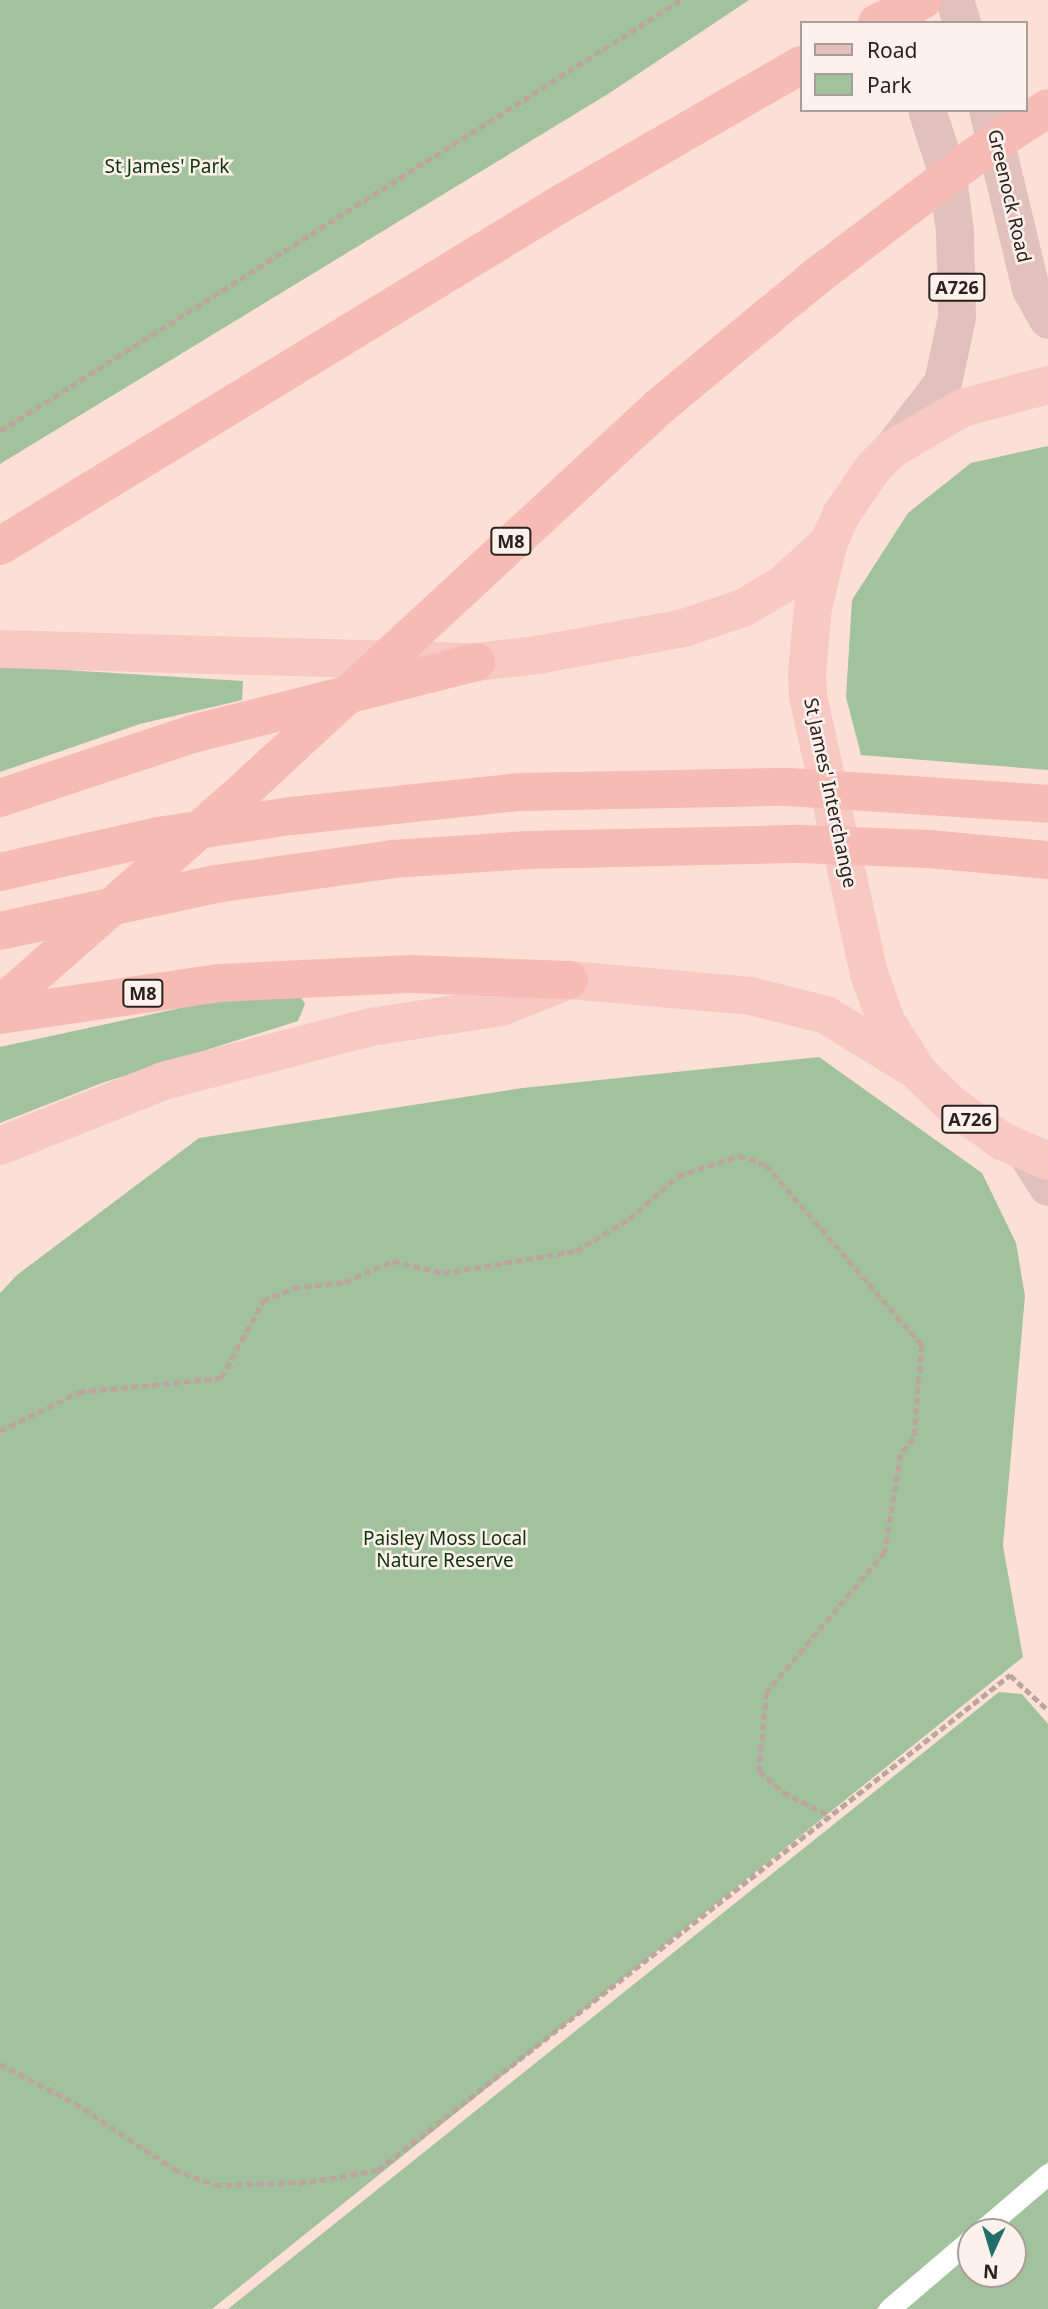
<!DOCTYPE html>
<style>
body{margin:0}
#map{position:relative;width:1048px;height:2309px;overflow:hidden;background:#fde0d5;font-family:"Noto Sans",sans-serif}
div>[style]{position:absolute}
.green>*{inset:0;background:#a2c19d}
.path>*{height:4.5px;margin-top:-2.25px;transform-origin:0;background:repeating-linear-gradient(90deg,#bca59c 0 7px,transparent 0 10.5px)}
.service>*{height:21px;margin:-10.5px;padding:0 10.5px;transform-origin:10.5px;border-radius:10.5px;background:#fff}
.primary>*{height:38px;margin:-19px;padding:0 19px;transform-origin:19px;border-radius:19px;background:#e2c1bd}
.trunk>*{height:38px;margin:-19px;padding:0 19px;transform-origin:19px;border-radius:19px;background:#f8c8c3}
.motorway>*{height:38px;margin:-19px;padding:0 19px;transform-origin:19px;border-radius:19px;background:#f6bbb4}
span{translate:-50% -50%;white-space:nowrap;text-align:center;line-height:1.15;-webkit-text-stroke:5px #fdf1ed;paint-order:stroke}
.shield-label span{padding:2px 5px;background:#fdf1ed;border:2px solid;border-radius:5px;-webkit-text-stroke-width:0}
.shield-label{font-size:18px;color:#2a201c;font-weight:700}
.park-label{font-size:19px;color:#0c3306}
.street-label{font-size:19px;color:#2a201c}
.legend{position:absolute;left:800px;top:21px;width:228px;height:91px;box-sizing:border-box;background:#fdf1ed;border:2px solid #a99d99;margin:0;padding:9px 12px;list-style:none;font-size:21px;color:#2a201c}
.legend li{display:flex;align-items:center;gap:14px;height:35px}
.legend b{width:35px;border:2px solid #a99d99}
.north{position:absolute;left:957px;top:2218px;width:70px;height:70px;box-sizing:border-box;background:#fdf1ed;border:2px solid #a99d99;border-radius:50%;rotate:184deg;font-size:19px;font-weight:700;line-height:28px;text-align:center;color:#2a201c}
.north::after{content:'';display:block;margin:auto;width:24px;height:32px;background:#246e6a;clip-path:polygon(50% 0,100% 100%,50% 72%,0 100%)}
</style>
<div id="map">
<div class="green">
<div style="clip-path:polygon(0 0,749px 0,608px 94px,0 464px)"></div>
<div style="clip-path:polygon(1048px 446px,1048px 770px,861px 755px,846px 697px,852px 600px,908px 513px,971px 463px)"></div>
<div style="clip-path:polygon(0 666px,243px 681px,242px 700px,140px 724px,0 772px)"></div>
<div style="clip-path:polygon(290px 994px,300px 996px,305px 1004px,298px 1021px,102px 1083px,0 1123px,0 1047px,199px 1004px)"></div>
<div style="clip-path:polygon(819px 1057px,982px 1173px,1016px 1243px,1025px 1296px,1003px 1546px,1023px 1657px,212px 2309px,0 2309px,0 1293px,17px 1275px,199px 1138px,523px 1088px)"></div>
<div style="clip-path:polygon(999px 1692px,1022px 1694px,1048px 1724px,1048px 2162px,876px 2309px,228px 2309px)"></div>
<div style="clip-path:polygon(1048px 2186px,1048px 2309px,903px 2309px,971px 2252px,971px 2274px,1013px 2274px,1013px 2232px,994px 2232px)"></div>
</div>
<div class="path">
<div style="left:0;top:431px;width:806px;rotate:-32.33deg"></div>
<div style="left:0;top:1431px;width:88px;rotate:-26.3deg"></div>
<div style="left:79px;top:1392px;width:143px;rotate:-5.6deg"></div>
<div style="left:221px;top:1378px;width:88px;rotate:-61.4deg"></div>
<div style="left:263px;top:1301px;width:34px;rotate:-23deg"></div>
<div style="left:294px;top:1288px;width:51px;rotate:-6.7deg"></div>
<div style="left:345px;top:1282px;width:52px;rotate:-23.6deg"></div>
<div style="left:393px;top:1261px;width:51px;rotate:13.5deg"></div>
<div style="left:443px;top:1273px;width:135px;rotate:-9.4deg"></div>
<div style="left:576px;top:1251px;width:62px;rotate:-31.1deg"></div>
<div style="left:629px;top:1219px;width:65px;rotate:-41.3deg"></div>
<div style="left:678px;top:1176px;width:64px;rotate:-18.2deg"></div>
<div style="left:739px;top:1156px;width:28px;rotate:18deg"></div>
<div style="left:766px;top:1165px;width:238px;rotate:49.1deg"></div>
<div style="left:922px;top:1345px;width:93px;rotate:94.9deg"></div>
<div style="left:914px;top:1438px;width:21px;rotate:129deg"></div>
<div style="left:901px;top:1454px;width:99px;rotate:99.3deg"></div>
<div style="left:885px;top:1552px;width:183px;rotate:130.1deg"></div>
<div style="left:767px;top:1692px;width:79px;rotate:95.8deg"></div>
<div style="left:759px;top:1771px;width:32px;rotate:41deg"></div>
<div style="left:783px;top:1792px;width:53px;rotate:27.1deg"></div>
<div style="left:0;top:2064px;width:85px;rotate:27.5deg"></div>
<div style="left:75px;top:2103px;width:119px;rotate:33.7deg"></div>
<div style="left:174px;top:2169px;width:44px;rotate:21.3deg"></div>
<div style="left:215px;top:2185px;width:94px;rotate:-1.8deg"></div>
<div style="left:309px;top:2182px;width:70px;rotate:-9.9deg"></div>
<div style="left:378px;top:2170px;width:803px;rotate:-38.07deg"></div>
<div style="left:1010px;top:1675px;width:52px;rotate:42.6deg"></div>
</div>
<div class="service">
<div style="left:980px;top:2232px;width:89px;rotate:-40.5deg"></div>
<div style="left:889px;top:2309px;width:108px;rotate:-40.5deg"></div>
</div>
<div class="primary">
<div style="left:955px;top:0;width:24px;rotate:73deg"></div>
<div style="left:988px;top:110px;width:184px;rotate:76.5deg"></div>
<div style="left:1031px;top:289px;width:35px;rotate:61deg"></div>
<div style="left:896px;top:444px;width:77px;rotate:-52.4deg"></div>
<div style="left:943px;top:383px;width:67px;rotate:-78deg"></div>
<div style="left:957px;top:317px;width:86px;rotate:-91.3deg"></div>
<div style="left:955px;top:231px;width:61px;rotate:-97.6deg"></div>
<div style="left:947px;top:171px;width:64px;rotate:-108.2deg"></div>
<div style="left:1028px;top:1156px;width:37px;rotate:57deg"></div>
</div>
<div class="trunk">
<div style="left:1048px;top:385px;width:89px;rotate:165deg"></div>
<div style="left:962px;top:408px;width:81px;rotate:149.6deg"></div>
<div style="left:892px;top:449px;width:27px;rotate:135deg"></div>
<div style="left:873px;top:468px;width:57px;rotate:124.2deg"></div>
<div style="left:841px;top:515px;width:30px;rotate:114deg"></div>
<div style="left:829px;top:542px;width:67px;rotate:103.8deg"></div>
<div style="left:813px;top:607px;width:67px;rotate:95.1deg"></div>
<div style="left:807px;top:674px;width:22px;rotate:87deg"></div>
<div style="left:808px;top:696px;width:285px;rotate:77.6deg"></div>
<div style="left:869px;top:974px;width:52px;rotate:69.8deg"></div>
<div style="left:887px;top:1023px;width:59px;rotate:57.4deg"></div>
<div style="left:919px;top:1073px;width:46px;rotate:44.1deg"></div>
<div style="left:952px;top:1105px;width:62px;rotate:35.8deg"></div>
<div style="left:1002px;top:1141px;width:50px;rotate:23.5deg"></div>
<div style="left:0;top:649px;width:476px;rotate:1.6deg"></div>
<div style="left:476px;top:662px;width:61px;rotate:-6.5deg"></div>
<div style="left:537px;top:655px;width:149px;rotate:-10.4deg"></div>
<div style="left:684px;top:628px;width:62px;rotate:-18.7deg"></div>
<div style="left:743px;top:608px;width:45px;rotate:-30.5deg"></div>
<div style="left:782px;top:585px;width:64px;rotate:-42.5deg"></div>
<div style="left:0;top:1146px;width:175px;rotate:-21.7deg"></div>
<div style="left:163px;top:1081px;width:215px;rotate:-14.6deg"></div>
<div style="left:371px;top:1027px;width:132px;rotate:-8.7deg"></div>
<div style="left:501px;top:1007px;width:73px;rotate:-21.7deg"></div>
<div style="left:569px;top:980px;width:183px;rotate:5deg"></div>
<div style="left:751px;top:996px;width:77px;rotate:14.2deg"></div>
<div style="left:826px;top:1015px;width:97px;rotate:31.6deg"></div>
</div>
<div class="motorway">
<div style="left:877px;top:23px;width:51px;rotate:-26.6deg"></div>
<div style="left:0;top:546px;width:658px;rotate:-31.4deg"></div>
<div style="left:562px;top:203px;width:276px;rotate:-30deg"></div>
<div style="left:0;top:798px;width:202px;rotate:-18.4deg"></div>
<div style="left:192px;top:734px;width:293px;rotate:-14.2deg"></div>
<div style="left:0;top:872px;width:162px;rotate:-12.8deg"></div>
<div style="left:158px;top:836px;width:134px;rotate:-8.6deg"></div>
<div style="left:291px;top:816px;width:229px;rotate:-6deg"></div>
<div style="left:519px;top:792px;width:269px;rotate:-1.1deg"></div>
<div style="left:788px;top:787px;width:261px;rotate:3.7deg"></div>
<div style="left:0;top:931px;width:221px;rotate:-12.3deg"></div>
<div style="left:216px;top:884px;width:179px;rotate:-8deg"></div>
<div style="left:393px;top:859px;width:136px;rotate:-3.8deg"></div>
<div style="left:529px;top:850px;width:271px;rotate:-1.3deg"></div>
<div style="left:800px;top:844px;width:129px;rotate:2.2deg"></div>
<div style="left:929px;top:849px;width:120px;rotate:5.3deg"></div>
<div style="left:0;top:1005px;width:315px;rotate:-41.3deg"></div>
<div style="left:237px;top:797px;width:576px;rotate:-42.75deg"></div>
<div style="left:660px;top:406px;width:204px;rotate:-39.6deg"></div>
<div style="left:817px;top:276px;width:198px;rotate:-37.2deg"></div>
<div style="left:975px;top:156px;width:87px;rotate:-33.3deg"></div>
<div style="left:0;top:1015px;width:221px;rotate:-8.3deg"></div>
<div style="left:219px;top:983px;width:191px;rotate:-2.7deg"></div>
<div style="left:410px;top:974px;width:159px;rotate:2.2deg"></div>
</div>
<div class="shield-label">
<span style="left:957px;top:287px">A726</span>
<span style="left:511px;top:541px">M8</span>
<span style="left:143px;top:993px">M8</span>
<span style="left:970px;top:1119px">A726</span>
</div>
<div class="park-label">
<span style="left:167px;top:167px">St James' Park</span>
<span style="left:445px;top:1550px">Paisley Moss Local<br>Nature Reserve</span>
</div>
<div class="street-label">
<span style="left:1009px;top:196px;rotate:77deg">Greenock Road</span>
<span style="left:830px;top:793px;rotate:78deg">St James' Interchange</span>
</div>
<ul class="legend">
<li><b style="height:9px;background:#e2c1bd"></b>Road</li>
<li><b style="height:19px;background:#a2c19d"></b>Park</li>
</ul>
<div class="north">N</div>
</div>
